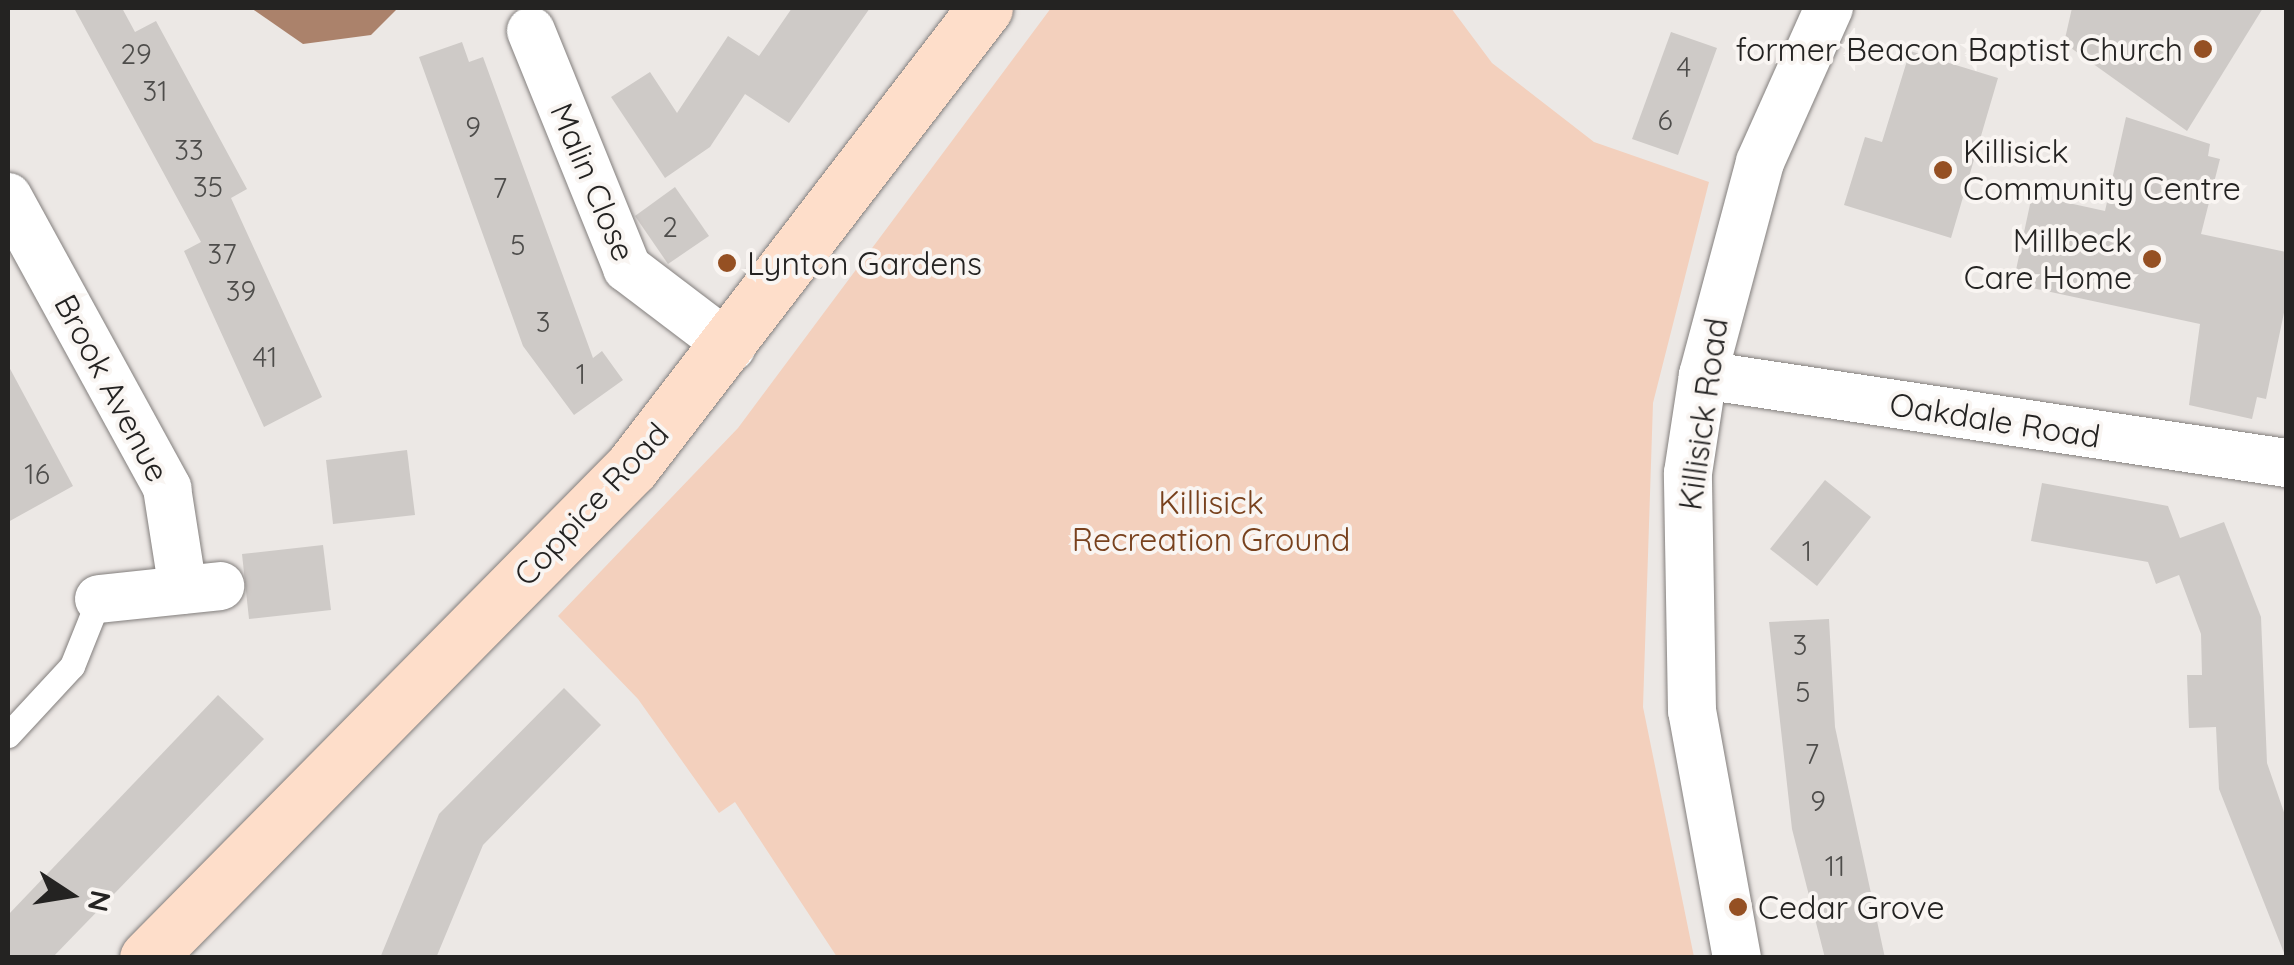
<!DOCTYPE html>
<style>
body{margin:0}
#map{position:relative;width:2294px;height:965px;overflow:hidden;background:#ece8e5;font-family:Quicksand,sans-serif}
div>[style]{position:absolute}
.green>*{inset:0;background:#f3d0bd}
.water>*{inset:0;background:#ab826b}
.building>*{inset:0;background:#cecac7}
.roads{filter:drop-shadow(0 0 2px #837f7d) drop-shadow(0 0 2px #837f7d)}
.lane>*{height:25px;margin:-12.5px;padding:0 12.5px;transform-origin:12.5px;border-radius:12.5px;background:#fff}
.street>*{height:48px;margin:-24px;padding:0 24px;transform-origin:24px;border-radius:24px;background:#fff}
.secondary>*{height:55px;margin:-27.5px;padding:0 27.5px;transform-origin:27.5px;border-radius:27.5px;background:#fedeca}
.dots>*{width:28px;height:28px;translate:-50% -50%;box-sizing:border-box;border:5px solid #f9f5f2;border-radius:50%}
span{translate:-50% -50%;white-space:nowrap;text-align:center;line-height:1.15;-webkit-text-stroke:8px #f9f5f2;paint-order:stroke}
.number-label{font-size:28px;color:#4e4d4b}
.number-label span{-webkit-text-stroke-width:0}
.poi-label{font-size:32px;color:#242322}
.right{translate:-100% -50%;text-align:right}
.left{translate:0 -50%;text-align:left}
.street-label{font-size:32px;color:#242322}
.park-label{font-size:32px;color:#78411d}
.frame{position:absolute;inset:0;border:10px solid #242322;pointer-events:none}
.north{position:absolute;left:20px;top:845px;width:100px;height:100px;-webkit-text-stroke:8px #f9f5f2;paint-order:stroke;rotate:102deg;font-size:28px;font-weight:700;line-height:40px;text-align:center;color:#242322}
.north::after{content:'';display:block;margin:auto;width:35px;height:45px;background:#242322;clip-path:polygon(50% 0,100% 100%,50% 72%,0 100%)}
</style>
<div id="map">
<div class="green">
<div style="clip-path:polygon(1051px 8px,1451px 8px,1492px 63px,1594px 142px,1709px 182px,1653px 403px,1643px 707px,1694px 957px,837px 957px,735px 802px,719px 813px,638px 699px,558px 616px,738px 428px)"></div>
</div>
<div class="water">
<div style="clip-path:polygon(251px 8px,398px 8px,371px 35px,303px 44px)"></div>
</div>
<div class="building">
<div style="clip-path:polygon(74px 8px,122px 8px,135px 32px,156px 21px,247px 189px,231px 198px,322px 397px,264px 427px,184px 251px,201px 242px)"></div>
<div style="clip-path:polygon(792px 8px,870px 8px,789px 123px,745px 94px,710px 147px,665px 178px,611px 97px,650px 72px,677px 113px,728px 36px,759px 56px)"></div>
<div style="clip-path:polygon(2072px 8px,2263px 8px,2187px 131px,2064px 43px)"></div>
<div style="clip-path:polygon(1671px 32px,1717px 48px,1678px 155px,1632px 139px)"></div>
<div style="clip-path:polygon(462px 42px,469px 62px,483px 57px,593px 358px,602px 351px,623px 380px,574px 415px,523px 346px,419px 57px)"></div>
<div style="clip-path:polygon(1910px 51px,1998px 78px,1951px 238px,1844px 205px,1865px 137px,1882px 142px)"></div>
<div style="clip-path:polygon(2126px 117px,2210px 144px,2208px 156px,2220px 159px,2201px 234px,2286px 252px,2286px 303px,2266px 399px,2257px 397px,2252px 419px,2189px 405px,2200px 324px,2013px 284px,2032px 195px,2105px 211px)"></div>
<div style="clip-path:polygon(675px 187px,709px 236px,668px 264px,635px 216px)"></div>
<div style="clip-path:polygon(8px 365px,73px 486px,8px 522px)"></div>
<div style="clip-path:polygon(407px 450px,415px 515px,333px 524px,326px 460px)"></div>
<div style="clip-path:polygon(1825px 480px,1871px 517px,1817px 586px,1770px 549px)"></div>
<div style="clip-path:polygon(2042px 483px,2168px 506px,2180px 538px,2224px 522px,2261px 617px,2267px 763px,2286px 818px,2286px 958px,2219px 789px,2216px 727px,2189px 728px,2187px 675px,2202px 675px,2201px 634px,2179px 575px,2156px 584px,2148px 562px,2031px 541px)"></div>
<div style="clip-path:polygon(323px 545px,331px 610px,249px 619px,242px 554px)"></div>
<div style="clip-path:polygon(1829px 619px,1835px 727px,1885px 958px,1825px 958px,1792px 829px,1769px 622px)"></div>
<div style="clip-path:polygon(564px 688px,601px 725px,483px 845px,436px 958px,380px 958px,439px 814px)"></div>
<div style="clip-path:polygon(218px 695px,264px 739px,52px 958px,8px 958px,8px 915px)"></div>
</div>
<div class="roads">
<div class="lane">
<div style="left:8px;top:735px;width:94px;rotate:-47.2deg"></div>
<div style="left:72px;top:666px;width:72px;rotate:-68.1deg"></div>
</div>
<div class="street">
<div style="left:531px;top:31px;width:256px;rotate:67.9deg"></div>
<div style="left:627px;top:268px;width:131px;rotate:37.2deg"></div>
<div style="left:8px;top:197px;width:332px;rotate:61.3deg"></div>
<div style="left:167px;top:488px;width:103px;rotate:81.1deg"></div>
<div style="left:1703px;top:375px;width:590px;rotate:8.58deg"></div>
<div style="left:99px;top:599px;width:122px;rotate:-6.1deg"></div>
<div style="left:1737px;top:958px;width:251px;rotate:-100.3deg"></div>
<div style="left:1692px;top:711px;width:238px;rotate:-91deg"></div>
<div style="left:1688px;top:473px;width:99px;rotate:-81.3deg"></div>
<div style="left:1703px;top:375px;width:220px;rotate:-75deg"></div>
<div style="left:1760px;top:162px;width:169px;rotate:-65.9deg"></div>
</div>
<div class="secondary">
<div style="left:147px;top:958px;width:690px;rotate:-45.35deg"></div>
<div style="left:632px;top:467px;width:579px;rotate:-52.44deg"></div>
</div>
</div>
<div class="dots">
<div style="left:2203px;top:49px;background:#955023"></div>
<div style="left:1943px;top:170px;background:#955023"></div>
<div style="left:2152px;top:259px;background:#955023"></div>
<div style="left:727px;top:263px;background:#955023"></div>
<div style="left:1738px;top:907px;background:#955023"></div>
</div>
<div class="number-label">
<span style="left:136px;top:54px">29</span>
<span style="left:1684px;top:67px">4</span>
<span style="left:155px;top:91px">31</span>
<span style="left:1665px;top:120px">6</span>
<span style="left:473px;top:127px">9</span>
<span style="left:189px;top:150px">33</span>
<span style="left:208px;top:187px">35</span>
<span style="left:500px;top:188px">7</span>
<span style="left:670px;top:227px">2</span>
<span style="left:518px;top:245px">5</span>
<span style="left:222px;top:254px">37</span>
<span style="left:241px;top:291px">39</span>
<span style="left:543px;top:322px">3</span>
<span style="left:265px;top:357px">41</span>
<span style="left:581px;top:374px">1</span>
<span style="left:37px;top:474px">16</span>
<span style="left:1807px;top:551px">1</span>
<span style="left:1800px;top:645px">3</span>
<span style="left:1803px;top:692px">5</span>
<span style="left:1812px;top:754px">7</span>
<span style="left:1818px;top:801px">9</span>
<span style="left:1835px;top:866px">11</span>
</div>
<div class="poi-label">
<span class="right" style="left:2183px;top:49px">former Beacon Baptist Church</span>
<span class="left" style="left:1963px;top:170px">Killisick<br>Community Centre</span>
<span class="right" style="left:2132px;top:259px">Millbeck<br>Care Home</span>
<span class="left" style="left:747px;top:263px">Lynton Gardens</span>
<span class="left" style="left:1758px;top:907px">Cedar Grove</span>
</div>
<div class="street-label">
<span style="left:593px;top:182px;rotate:67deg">Malin Close</span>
<span style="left:112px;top:388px;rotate:62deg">Brook Avenue</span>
<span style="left:1703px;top:414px;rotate:-82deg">Killisick Road</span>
<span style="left:1995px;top:420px;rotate:9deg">Oakdale Road</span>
<span style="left:591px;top:504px;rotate:-47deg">Coppice Road</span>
</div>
<div class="park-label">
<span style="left:1211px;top:521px">Killisick<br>Recreation Ground</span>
</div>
<div class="frame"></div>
<div class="north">N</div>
</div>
